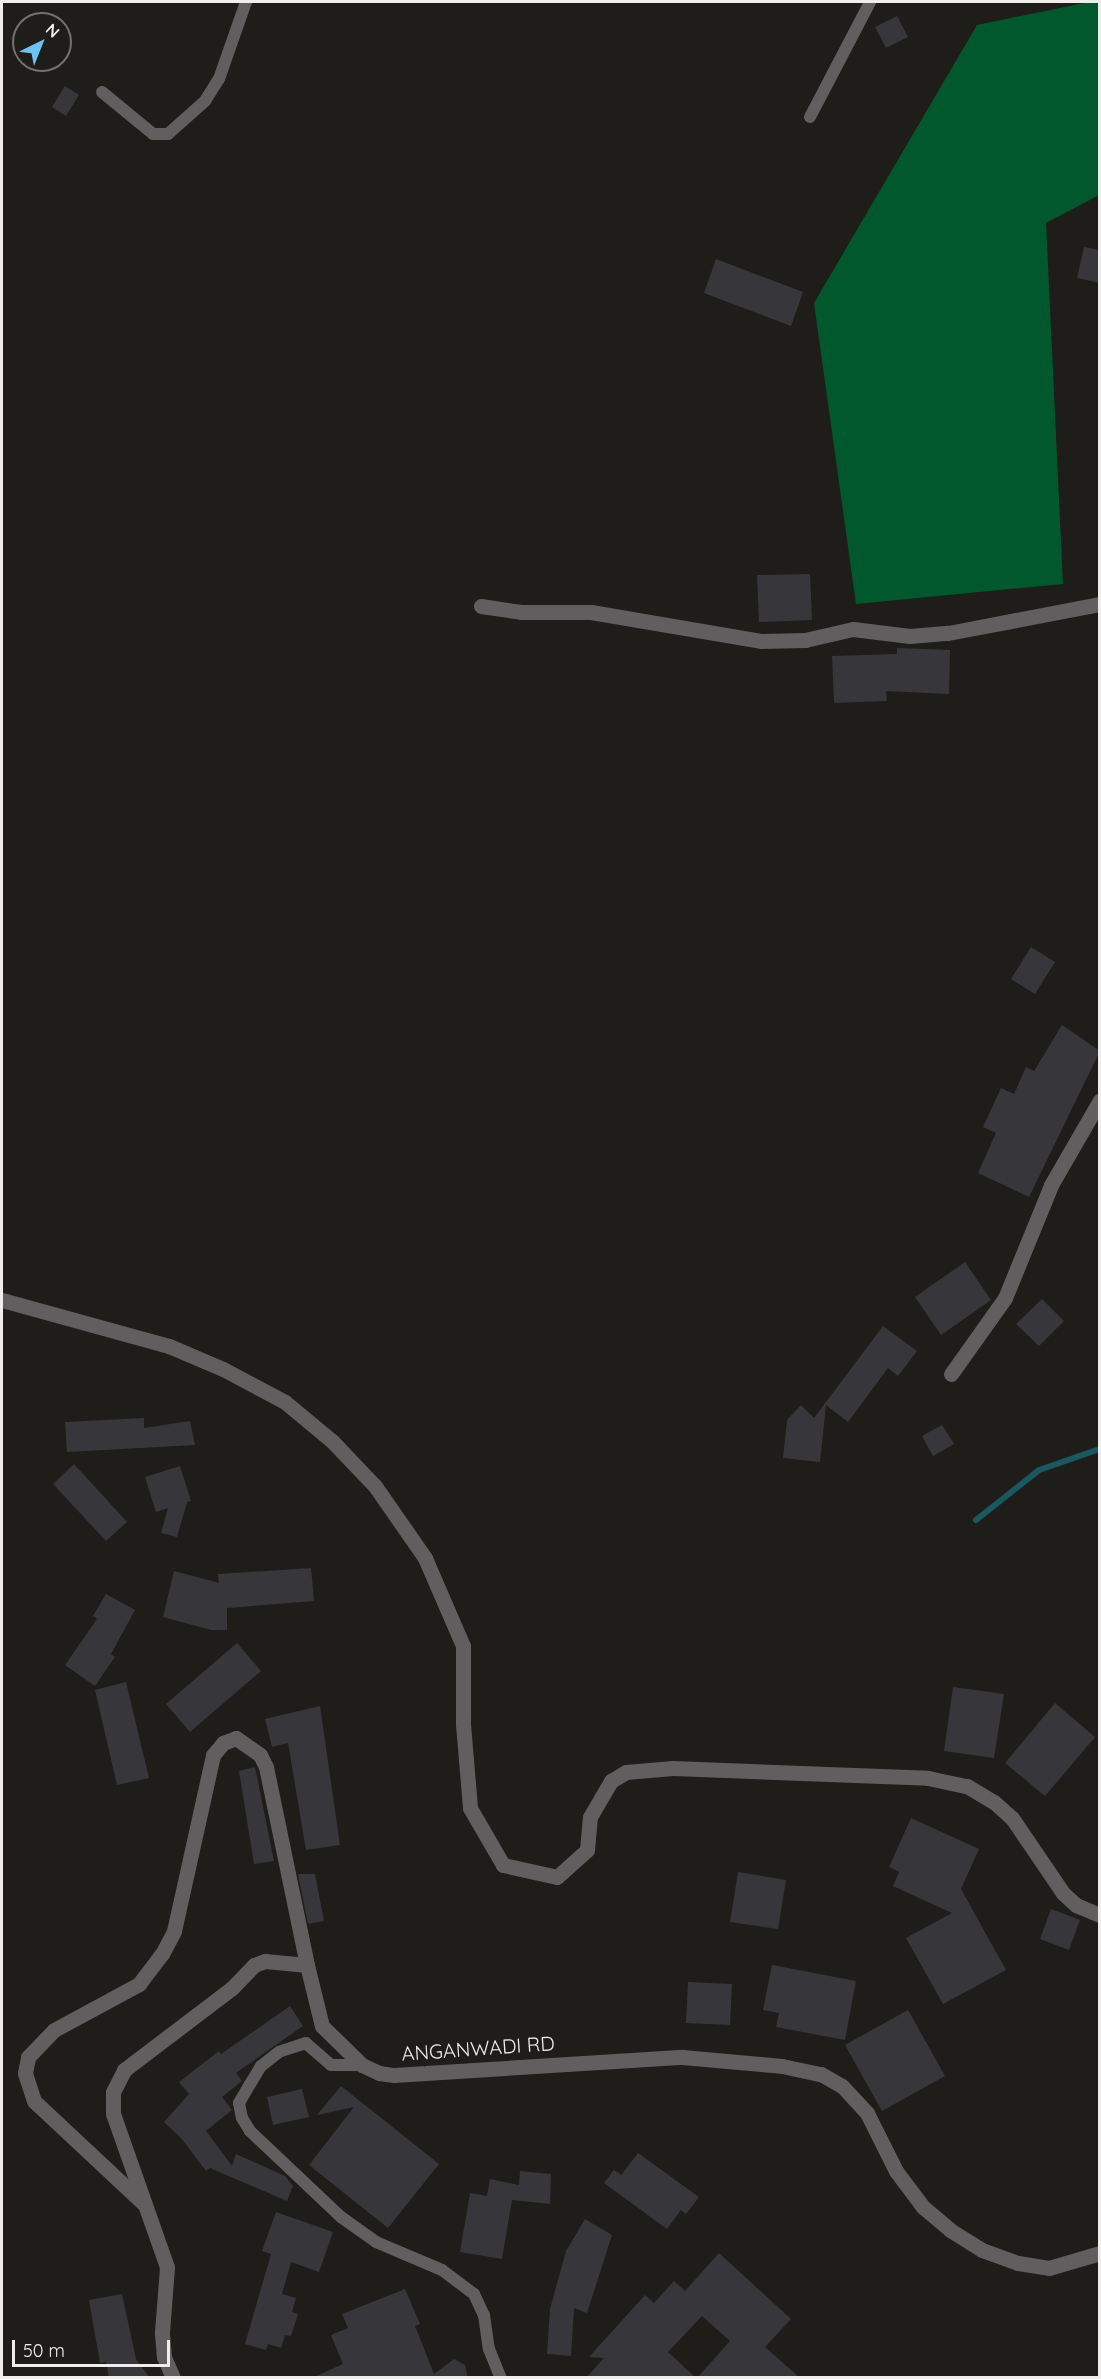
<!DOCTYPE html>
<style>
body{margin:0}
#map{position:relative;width:1101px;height:2379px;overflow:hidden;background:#1f1d1a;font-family:Quicksand,sans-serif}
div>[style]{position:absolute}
.forest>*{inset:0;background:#02582d}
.stream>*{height:6px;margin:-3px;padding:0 3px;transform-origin:3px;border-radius:3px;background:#1b575e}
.building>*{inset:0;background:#37363a}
.lane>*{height:12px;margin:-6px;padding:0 6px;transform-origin:6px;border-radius:6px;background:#605e5e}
.street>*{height:15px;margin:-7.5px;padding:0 7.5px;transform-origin:7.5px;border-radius:7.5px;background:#605e5e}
span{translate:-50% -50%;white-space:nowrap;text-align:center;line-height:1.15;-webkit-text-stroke:5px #1f1d1a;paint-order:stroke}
.street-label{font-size:20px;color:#efeeec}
.frame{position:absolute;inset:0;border:3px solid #efeeec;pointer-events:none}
.north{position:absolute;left:12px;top:12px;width:60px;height:60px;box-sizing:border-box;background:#1f1d1a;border:2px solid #72716e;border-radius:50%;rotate:43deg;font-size:16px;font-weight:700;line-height:24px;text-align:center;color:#efeeec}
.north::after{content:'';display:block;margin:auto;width:21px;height:27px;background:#6ec2f3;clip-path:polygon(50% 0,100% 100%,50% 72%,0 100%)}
.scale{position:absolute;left:12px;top:2340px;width:158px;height:27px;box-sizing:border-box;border:3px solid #efeeec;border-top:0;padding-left:8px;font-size:18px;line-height:21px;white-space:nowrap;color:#efeeec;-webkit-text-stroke:4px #1f1d1a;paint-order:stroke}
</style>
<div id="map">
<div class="forest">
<div style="clip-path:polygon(1089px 2px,1099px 2px,1099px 195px,1046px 223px,1063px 584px,856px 604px,814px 303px,977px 25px)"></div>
</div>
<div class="stream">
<div style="left:976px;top:1520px;width:80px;rotate:-38.4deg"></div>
<div style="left:1039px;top:1470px;width:65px;rotate:-19deg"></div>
</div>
<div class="building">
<div style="clip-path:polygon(897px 16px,908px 37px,886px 48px,875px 27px)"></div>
<div style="clip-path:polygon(65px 86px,79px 95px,66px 116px,52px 107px)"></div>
<div style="clip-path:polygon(1084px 247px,1100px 250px,1100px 283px,1077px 278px)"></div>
<div style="clip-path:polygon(716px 259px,803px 292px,791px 326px,704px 293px)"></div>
<div style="clip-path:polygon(810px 574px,812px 620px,759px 622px,757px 575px)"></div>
<div style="clip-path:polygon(897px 648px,950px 650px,949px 694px,886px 691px,887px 701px,834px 703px,832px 656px,897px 654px)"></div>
<div style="clip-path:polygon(1031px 947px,1055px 962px,1035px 994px,1011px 979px)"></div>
<div style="clip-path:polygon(1062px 1025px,1100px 1051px,1029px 1197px,978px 1173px,996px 1133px,983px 1127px,1001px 1088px,1014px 1094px,1026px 1067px,1034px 1071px)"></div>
<div style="clip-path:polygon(965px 1262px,991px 1300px,941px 1335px,915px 1297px)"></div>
<div style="clip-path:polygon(1042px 1299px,1064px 1321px,1039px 1346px,1016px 1324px)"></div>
<div style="clip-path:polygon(883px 1326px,917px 1351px,898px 1376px,888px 1368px,848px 1422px,826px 1405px,820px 1462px,783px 1458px,787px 1420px,801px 1405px,814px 1418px)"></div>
<div style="clip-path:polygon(144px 1418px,144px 1428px,190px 1421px,195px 1445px,67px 1452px,65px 1422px)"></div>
<div style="clip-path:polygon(942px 1425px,954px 1444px,933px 1456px,922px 1436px)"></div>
<div style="clip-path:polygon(74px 1464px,127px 1522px,106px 1541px,53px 1484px)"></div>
<div style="clip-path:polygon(180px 1466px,191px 1501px,187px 1502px,177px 1537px,161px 1533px,168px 1508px,156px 1512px,145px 1477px)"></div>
<div style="clip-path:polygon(311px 1568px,314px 1601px,227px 1608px,227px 1630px,211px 1630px,163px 1617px,174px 1571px,219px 1583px,218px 1574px)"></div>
<div style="clip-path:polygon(106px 1594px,135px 1610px,111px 1654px,115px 1657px,95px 1686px,65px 1665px,97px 1619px,93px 1616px)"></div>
<div style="clip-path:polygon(237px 1643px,261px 1671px,190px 1732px,166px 1704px)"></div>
<div style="clip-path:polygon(126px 1682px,149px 1778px,117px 1785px,95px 1690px)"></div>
<div style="clip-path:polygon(953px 1687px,1004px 1694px,994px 1758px,944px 1751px)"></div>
<div style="clip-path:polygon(1055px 1703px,1095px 1737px,1045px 1796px,1005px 1763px)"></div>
<div style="clip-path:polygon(320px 1706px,340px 1845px,306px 1850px,288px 1743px,272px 1747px,265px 1719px)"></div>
<div style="clip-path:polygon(255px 1767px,274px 1861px,254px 1864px,239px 1771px)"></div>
<div style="clip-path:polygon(911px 1818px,979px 1849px,961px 1889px,1006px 1970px,943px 2004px,906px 1938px,952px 1913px,893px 1886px,899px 1872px,889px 1867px)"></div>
<div style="clip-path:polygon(738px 1872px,786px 1880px,778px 1929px,730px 1922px)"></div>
<div style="clip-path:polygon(298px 1874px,315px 1874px,324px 1921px,308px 1924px)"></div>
<div style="clip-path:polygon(1051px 1909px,1080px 1920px,1069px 1950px,1040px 1939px)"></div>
<div style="clip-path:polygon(772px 1965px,856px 1981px,845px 2040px,776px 2027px,779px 2013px,763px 2010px)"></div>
<div style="clip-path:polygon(688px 1982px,732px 1984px,730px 2025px,686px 2023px)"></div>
<div style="clip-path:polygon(290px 2006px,303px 2026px,236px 2073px,242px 2081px,222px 2097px,232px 2110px,206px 2131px,232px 2166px,236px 2154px,285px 2176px,293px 2186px,287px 2201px,210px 2168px,206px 2171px,181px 2138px,164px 2122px,189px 2094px,179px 2082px,219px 2051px,221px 2054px)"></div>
<div style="clip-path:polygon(908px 2010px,945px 2076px,882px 2111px,845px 2045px)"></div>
<div style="clip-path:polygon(341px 2086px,439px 2164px,388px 2228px,309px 2165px,354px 2107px,317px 2115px)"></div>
<div style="clip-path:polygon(302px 2089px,309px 2117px,273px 2125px,267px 2097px)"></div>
<div style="clip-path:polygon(638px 2153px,699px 2197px,686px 2214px,681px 2210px,667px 2229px,604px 2183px,614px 2170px,621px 2175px)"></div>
<div style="clip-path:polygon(520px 2171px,551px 2174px,550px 2204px,512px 2200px,502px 2259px,460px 2252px,470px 2193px,487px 2196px,490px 2179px,519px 2185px)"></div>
<div style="clip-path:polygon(276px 2212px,333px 2232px,319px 2272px,291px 2262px,282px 2294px,296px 2298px,292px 2312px,298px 2314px,291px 2336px,285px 2335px,281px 2348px,268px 2344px,266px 2350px,245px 2344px,271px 2254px,262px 2251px)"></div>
<div style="clip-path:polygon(585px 2219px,612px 2235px,587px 2313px,574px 2308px,571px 2356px,547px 2354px,550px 2309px,566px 2251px)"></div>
<div style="clip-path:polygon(719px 2253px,791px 2319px,765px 2347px,800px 2378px,697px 2378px,730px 2341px,702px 2316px,668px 2352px,696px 2378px,586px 2378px,604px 2358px,589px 2357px,645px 2295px,654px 2303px,674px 2281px,685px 2291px)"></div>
<div style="clip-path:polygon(405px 2289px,420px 2324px,415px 2326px,434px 2374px,454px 2359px,465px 2365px,468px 2378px,312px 2378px,343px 2364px,331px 2335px,348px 2328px,342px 2314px)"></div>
<div style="clip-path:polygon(122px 2294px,136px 2359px,150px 2378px,109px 2378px,106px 2362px,100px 2363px,89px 2300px)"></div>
</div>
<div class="lane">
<div style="left:102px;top:92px;width:66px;rotate:39.5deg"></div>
<div style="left:153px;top:134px;width:15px"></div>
<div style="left:168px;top:134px;width:50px;rotate:-41.7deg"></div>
<div style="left:205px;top:101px;width:26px;rotate:-58deg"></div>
<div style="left:219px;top:79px;width:82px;rotate:-70.7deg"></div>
<div style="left:810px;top:117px;width:130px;rotate:-62.4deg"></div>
<div style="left:362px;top:2065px;width:31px;rotate:180deg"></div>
<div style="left:331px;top:2065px;width:33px;rotate:-139deg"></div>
<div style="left:306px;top:2043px;width:28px;rotate:162deg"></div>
<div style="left:279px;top:2052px;width:23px;rotate:142deg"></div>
<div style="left:261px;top:2066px;width:21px;rotate:121deg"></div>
<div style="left:250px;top:2084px;width:22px;rotate:120deg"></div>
<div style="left:239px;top:2103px;width:15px;rotate:79deg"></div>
<div style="left:242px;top:2118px;width:15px;rotate:58deg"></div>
<div style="left:250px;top:2131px;width:125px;rotate:43.4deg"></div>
<div style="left:341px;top:2217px;width:43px;rotate:35.5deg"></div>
<div style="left:376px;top:2242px;width:72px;rotate:23deg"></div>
<div style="left:442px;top:2270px;width:40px;rotate:37deg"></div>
<div style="left:474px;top:2294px;width:23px;rotate:65deg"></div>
<div style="left:484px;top:2315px;width:34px;rotate:82deg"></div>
<div style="left:489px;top:2349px;width:31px;rotate:68deg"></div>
</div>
<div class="street">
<div style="left:481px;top:606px;width:40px;rotate:8.5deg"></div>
<div style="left:521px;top:612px;width:70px"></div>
<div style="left:591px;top:612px;width:172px;rotate:9.7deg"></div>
<div style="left:761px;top:641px;width:44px;rotate:-1.3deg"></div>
<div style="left:805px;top:640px;width:49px;rotate:-12.9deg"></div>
<div style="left:853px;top:629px;width:57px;rotate:7deg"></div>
<div style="left:910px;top:636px;width:38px;rotate:-5deg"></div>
<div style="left:948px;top:633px;width:155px;rotate:-10.8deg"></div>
<div style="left:2px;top:1300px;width:173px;rotate:15.4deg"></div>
<div style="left:169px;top:1346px;width:59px;rotate:23.1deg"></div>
<div style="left:223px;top:1369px;width:70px;rotate:28deg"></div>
<div style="left:285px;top:1402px;width:61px;rotate:39.7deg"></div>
<div style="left:332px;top:1441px;width:62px;rotate:46.3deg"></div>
<div style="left:375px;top:1486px;width:88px;rotate:55.2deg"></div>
<div style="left:425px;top:1558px;width:96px;rotate:66.6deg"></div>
<div style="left:463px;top:1646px;width:78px;rotate:90deg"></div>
<div style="left:463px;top:1724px;width:84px;rotate:85.2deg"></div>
<div style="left:470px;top:1808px;width:66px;rotate:59.9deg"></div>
<div style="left:503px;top:1865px;width:55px;rotate:12.5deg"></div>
<div style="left:557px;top:1877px;width:40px;rotate:-42deg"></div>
<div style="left:587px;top:1850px;width:33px;rotate:-85deg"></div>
<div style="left:590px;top:1817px;width:42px;rotate:-59.7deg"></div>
<div style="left:611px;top:1781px;width:17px;rotate:-31deg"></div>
<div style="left:626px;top:1772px;width:47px;rotate:-4.9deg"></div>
<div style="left:673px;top:1768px;width:255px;rotate:2.2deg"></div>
<div style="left:928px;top:1778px;width:40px;rotate:12deg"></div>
<div style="left:967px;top:1786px;width:31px;rotate:31deg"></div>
<div style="left:994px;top:1802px;width:24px;rotate:42deg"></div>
<div style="left:1012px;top:1818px;width:91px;rotate:55.8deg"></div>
<div style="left:1063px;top:1893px;width:18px;rotate:43deg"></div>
<div style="left:1076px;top:1905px;width:26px;rotate:23deg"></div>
<div style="left:951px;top:1374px;width:93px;rotate:-54.6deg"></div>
<div style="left:1005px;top:1298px;width:122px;rotate:-67.8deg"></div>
<div style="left:1051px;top:1185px;width:98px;rotate:-60deg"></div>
<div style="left:143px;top:2203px;width:149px;rotate:-136.9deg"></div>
<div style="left:34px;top:2101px;width:29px;rotate:-108deg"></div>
<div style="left:25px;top:2073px;width:16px;rotate:-79deg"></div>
<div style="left:28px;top:2057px;width:37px;rotate:-46deg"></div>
<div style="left:54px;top:2030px;width:97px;rotate:-28.4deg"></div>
<div style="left:139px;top:1984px;width:38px;rotate:-53deg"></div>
<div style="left:162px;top:1954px;width:26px;rotate:-62deg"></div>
<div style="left:174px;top:1931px;width:180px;rotate:-77.5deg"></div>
<div style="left:213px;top:1755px;width:16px;rotate:-50deg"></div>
<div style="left:223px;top:1743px;width:14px;rotate:-21deg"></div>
<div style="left:236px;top:1738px;width:29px;rotate:35deg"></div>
<div style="left:260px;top:1755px;width:13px;rotate:63deg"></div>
<div style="left:266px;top:1767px;width:202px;rotate:78.3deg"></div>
<div style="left:173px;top:2378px;width:23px;rotate:-113deg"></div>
<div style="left:164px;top:2357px;width:25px;rotate:-95deg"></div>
<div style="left:162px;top:2332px;width:65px;rotate:-85.6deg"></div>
<div style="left:167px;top:2267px;width:162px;rotate:-109.4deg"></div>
<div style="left:113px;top:2114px;width:22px;rotate:-90deg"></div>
<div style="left:113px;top:2092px;width:25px;rotate:-63deg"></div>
<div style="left:124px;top:2070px;width:136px;rotate:-37.2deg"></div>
<div style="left:232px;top:1988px;width:32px;rotate:-46deg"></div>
<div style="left:254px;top:1965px;width:12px;rotate:-20deg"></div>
<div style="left:265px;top:1961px;width:42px;rotate:5.4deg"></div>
<div style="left:307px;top:1965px;width:63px;rotate:76.2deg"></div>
<div style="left:322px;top:2026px;width:56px;rotate:44.3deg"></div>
<div style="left:362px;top:2065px;width:19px;rotate:25deg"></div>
<div style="left:379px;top:2073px;width:15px;rotate:8deg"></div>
<div style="left:394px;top:2075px;width:289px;rotate:-3.6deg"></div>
<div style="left:682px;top:2057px;width:100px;rotate:5.1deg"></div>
<div style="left:782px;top:2066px;width:40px;rotate:12deg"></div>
<div style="left:821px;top:2074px;width:24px;rotate:30deg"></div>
<div style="left:842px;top:2086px;width:37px;rotate:47deg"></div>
<div style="left:867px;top:2113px;width:65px;rotate:63.4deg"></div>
<div style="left:896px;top:2171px;width:45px;rotate:53.1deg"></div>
<div style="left:923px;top:2207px;width:35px;rotate:40deg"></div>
<div style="left:950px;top:2230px;width:38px;rotate:32deg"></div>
<div style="left:982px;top:2250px;width:38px;rotate:20deg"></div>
<div style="left:1018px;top:2263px;width:31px;rotate:9deg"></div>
<div style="left:1049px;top:2268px;width:53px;rotate:-16.4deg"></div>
</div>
<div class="street-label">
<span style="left:478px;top:2048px;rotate:-4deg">ANGANWADI RD</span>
</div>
<div class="frame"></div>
<div class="north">N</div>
<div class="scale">50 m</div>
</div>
